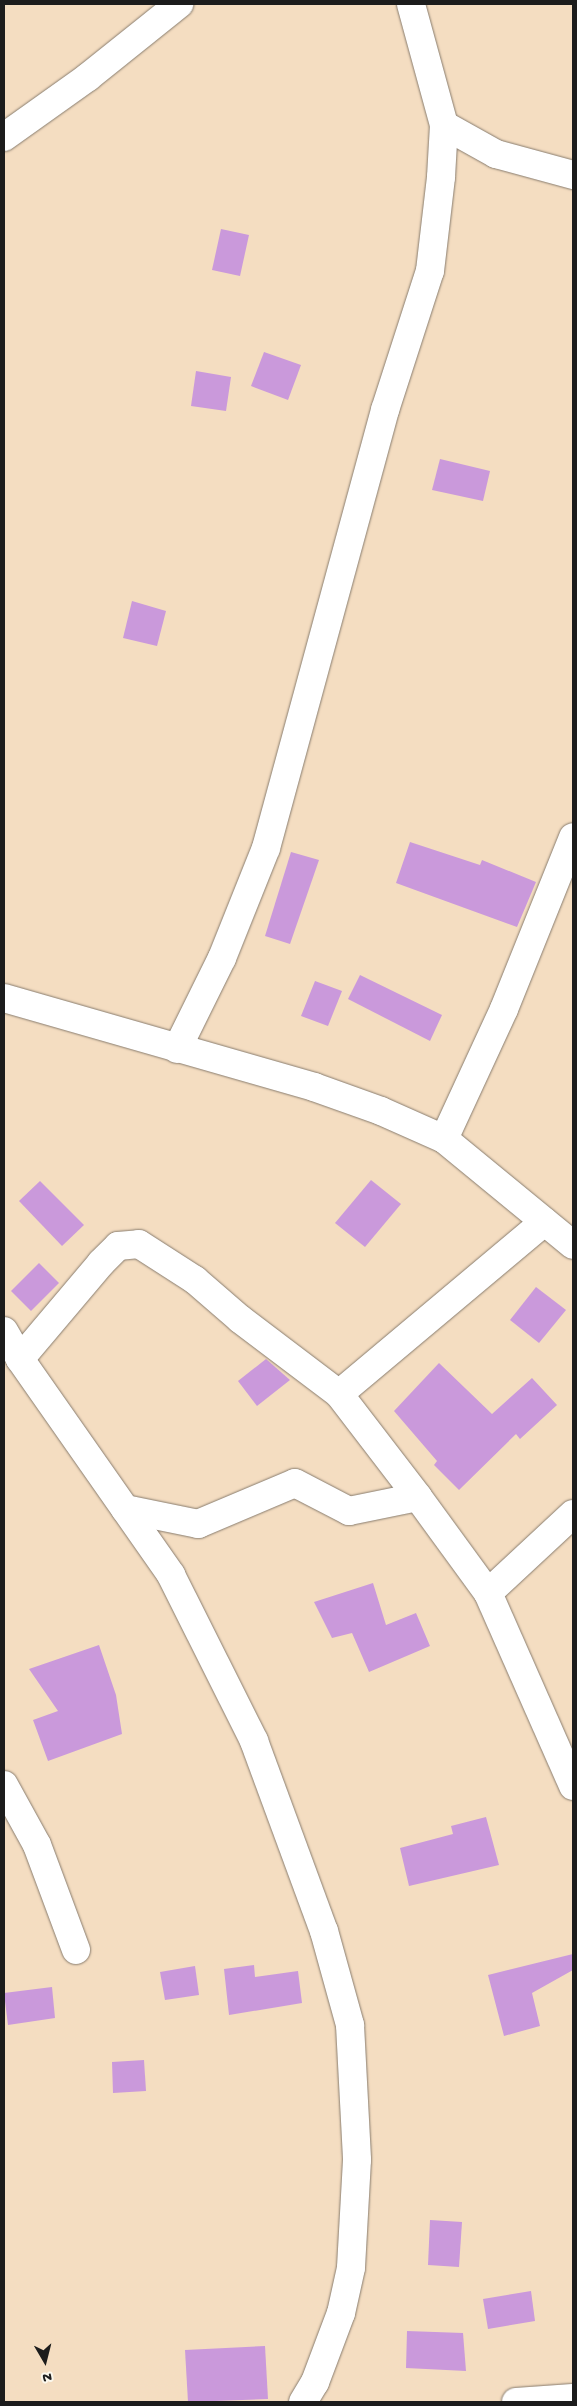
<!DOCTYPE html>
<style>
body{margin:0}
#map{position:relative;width:577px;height:2406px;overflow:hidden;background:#f4ddc1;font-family:"Gochi Hand",sans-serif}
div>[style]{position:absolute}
.building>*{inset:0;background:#ca99db}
.roads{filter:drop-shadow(0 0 1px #887c6e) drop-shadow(0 0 1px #887c6e)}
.minor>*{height:28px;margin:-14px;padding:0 14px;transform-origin:14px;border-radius:14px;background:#fff}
.tertiary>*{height:28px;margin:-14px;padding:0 14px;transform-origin:14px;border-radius:14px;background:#fff}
span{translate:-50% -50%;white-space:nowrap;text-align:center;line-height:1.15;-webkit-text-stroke:5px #fbf7ec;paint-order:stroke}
.frame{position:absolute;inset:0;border:5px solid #1c1c1c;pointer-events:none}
.north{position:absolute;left:20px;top:2336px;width:50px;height:50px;-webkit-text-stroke:4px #fbf7ec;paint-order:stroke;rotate:172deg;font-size:14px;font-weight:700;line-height:20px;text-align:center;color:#1c1c1c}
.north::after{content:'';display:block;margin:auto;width:18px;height:22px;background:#1c1c1c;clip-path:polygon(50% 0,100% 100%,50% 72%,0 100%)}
</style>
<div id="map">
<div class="building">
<div style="clip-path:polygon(221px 229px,249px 235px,240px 276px,212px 270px)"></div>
<div style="clip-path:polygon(264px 352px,301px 365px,288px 400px,251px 386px)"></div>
<div style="clip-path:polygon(196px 371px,231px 377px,226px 411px,191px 406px)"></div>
<div style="clip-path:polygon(440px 459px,490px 471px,483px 501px,432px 490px)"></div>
<div style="clip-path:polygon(132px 601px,166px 611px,157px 646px,123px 638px)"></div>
<div style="clip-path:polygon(410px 842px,480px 865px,482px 860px,536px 882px,517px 927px,396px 883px)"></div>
<div style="clip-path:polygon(291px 852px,319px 860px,290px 944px,265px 936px)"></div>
<div style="clip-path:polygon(360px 975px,442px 1015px,430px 1041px,348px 999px)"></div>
<div style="clip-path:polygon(315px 981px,342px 991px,328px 1026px,301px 1016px)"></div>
<div style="clip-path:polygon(371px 1180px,401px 1204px,365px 1247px,335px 1223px)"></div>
<div style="clip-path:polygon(40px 1181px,84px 1225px,62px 1246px,19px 1201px)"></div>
<div style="clip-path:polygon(39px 1263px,59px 1283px,31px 1311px,11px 1291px)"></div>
<div style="clip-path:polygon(536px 1287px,566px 1310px,539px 1343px,510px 1320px)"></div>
<div style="clip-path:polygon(266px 1359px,290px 1380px,257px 1406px,238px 1381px)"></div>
<div style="clip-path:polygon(439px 1363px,492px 1414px,532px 1378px,557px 1405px,520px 1439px,516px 1434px,459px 1490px,434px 1465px,437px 1461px,394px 1411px)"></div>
<div style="clip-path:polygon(373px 1583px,386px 1625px,416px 1613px,430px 1646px,369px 1672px,352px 1633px,332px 1638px,314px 1602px)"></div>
<div style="clip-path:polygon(99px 1645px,116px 1695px,122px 1734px,48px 1761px,33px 1720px,58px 1711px,29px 1669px)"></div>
<div style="clip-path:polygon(486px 1817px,499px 1865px,409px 1886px,400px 1848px,453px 1834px,451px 1826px)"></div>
<div style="clip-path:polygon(573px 1954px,573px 1970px,532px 1993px,540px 2026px,504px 2036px,488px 1975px)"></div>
<div style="clip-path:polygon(254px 1965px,255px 1977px,298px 1971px,302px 2003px,229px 2015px,224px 1969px)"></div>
<div style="clip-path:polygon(195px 1966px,199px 1995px,165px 2000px,160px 1972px)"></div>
<div style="clip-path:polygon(52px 1987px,55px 2018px,8px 2025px,4px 1993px)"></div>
<div style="clip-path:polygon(144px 2060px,146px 2091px,113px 2093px,112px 2062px)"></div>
<div style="clip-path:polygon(430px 2220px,462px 2222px,459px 2267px,428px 2265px)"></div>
<div style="clip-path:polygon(531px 2291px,535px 2321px,488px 2329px,483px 2299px)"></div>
<div style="clip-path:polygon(407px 2331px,463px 2333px,466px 2371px,406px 2368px)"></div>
<div style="clip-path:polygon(265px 2346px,268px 2399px,188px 2402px,185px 2350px)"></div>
</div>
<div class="roads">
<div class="minor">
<div style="left:444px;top:125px;width:60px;rotate:29.1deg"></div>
<div style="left:496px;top:154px;width:80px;rotate:15.3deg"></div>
<div style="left:4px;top:998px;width:323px;rotate:16deg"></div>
<div style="left:314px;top:1087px;width:71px;rotate:19.7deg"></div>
<div style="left:381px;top:1111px;width:69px;rotate:24deg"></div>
<div style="left:444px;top:1139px;width:167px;rotate:39.4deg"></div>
<div style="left:177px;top:1049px;width:102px;rotate:-63.7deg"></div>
<div style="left:222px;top:958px;width:118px;rotate:-68.2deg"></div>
<div style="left:266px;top:848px;width:454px;rotate:-74.8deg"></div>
<div style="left:385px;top:410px;width:146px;rotate:-72.1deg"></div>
<div style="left:430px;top:271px;width:95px;rotate:-83.3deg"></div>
<div style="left:441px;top:177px;width:52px;rotate:-86.7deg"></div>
<div style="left:444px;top:125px;width:125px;rotate:-105.3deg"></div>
<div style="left:444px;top:1139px;width:143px;rotate:-65.2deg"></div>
<div style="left:504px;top:1009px;width:185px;rotate:-68.1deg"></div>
<div style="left:4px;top:1331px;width:32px;rotate:60deg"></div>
<div style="left:20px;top:1359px;width:264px;rotate:55deg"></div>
<div style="left:171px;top:1575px;width:186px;rotate:63.4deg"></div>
<div style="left:254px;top:1741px;width:202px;rotate:69.8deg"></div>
<div style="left:324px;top:1931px;width:98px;rotate:74.5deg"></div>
<div style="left:350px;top:2025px;width:135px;rotate:87deg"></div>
<div style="left:357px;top:2160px;width:108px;rotate:93.2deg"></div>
<div style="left:351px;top:2268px;width:46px;rotate:102.5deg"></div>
<div style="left:341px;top:2313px;width:74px;rotate:110.6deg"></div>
<div style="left:315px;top:2382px;width:23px;rotate:121deg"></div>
<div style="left:20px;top:1359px;width:126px;rotate:-49.8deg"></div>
<div style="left:101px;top:1263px;width:24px;rotate:-45deg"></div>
<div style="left:118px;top:1246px;width:21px;rotate:-5deg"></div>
<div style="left:139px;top:1244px;width:67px;rotate:32.7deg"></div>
<div style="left:195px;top:1280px;width:60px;rotate:40.9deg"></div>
<div style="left:240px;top:1319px;width:124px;rotate:37.1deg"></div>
<div style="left:339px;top:1394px;width:130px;rotate:52.5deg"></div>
<div style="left:418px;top:1497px;width:119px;rotate:53.9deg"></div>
<div style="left:488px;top:1593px;width:211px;rotate:66.2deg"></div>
<div style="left:339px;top:1394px;width:268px;rotate:-40deg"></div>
<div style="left:125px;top:1509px;width:75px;rotate:11.6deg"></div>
<div style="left:198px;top:1524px;width:105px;rotate:-22.9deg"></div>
<div style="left:295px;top:1483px;width:61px;rotate:27.4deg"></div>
<div style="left:349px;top:1511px;width:70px;rotate:-11.5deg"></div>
<div style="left:488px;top:1593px;width:116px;rotate:-42.9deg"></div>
<div style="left:4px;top:1785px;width:68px;rotate:61.2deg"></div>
<div style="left:37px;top:1845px;width:112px;rotate:69.6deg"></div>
<div style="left:516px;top:2402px;width:57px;rotate:-4deg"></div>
</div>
<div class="tertiary">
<div style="left:4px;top:137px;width:103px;rotate:-35.5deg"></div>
<div style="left:88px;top:77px;width:117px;rotate:-38.7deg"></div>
</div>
</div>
<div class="frame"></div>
<div class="north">N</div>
</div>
